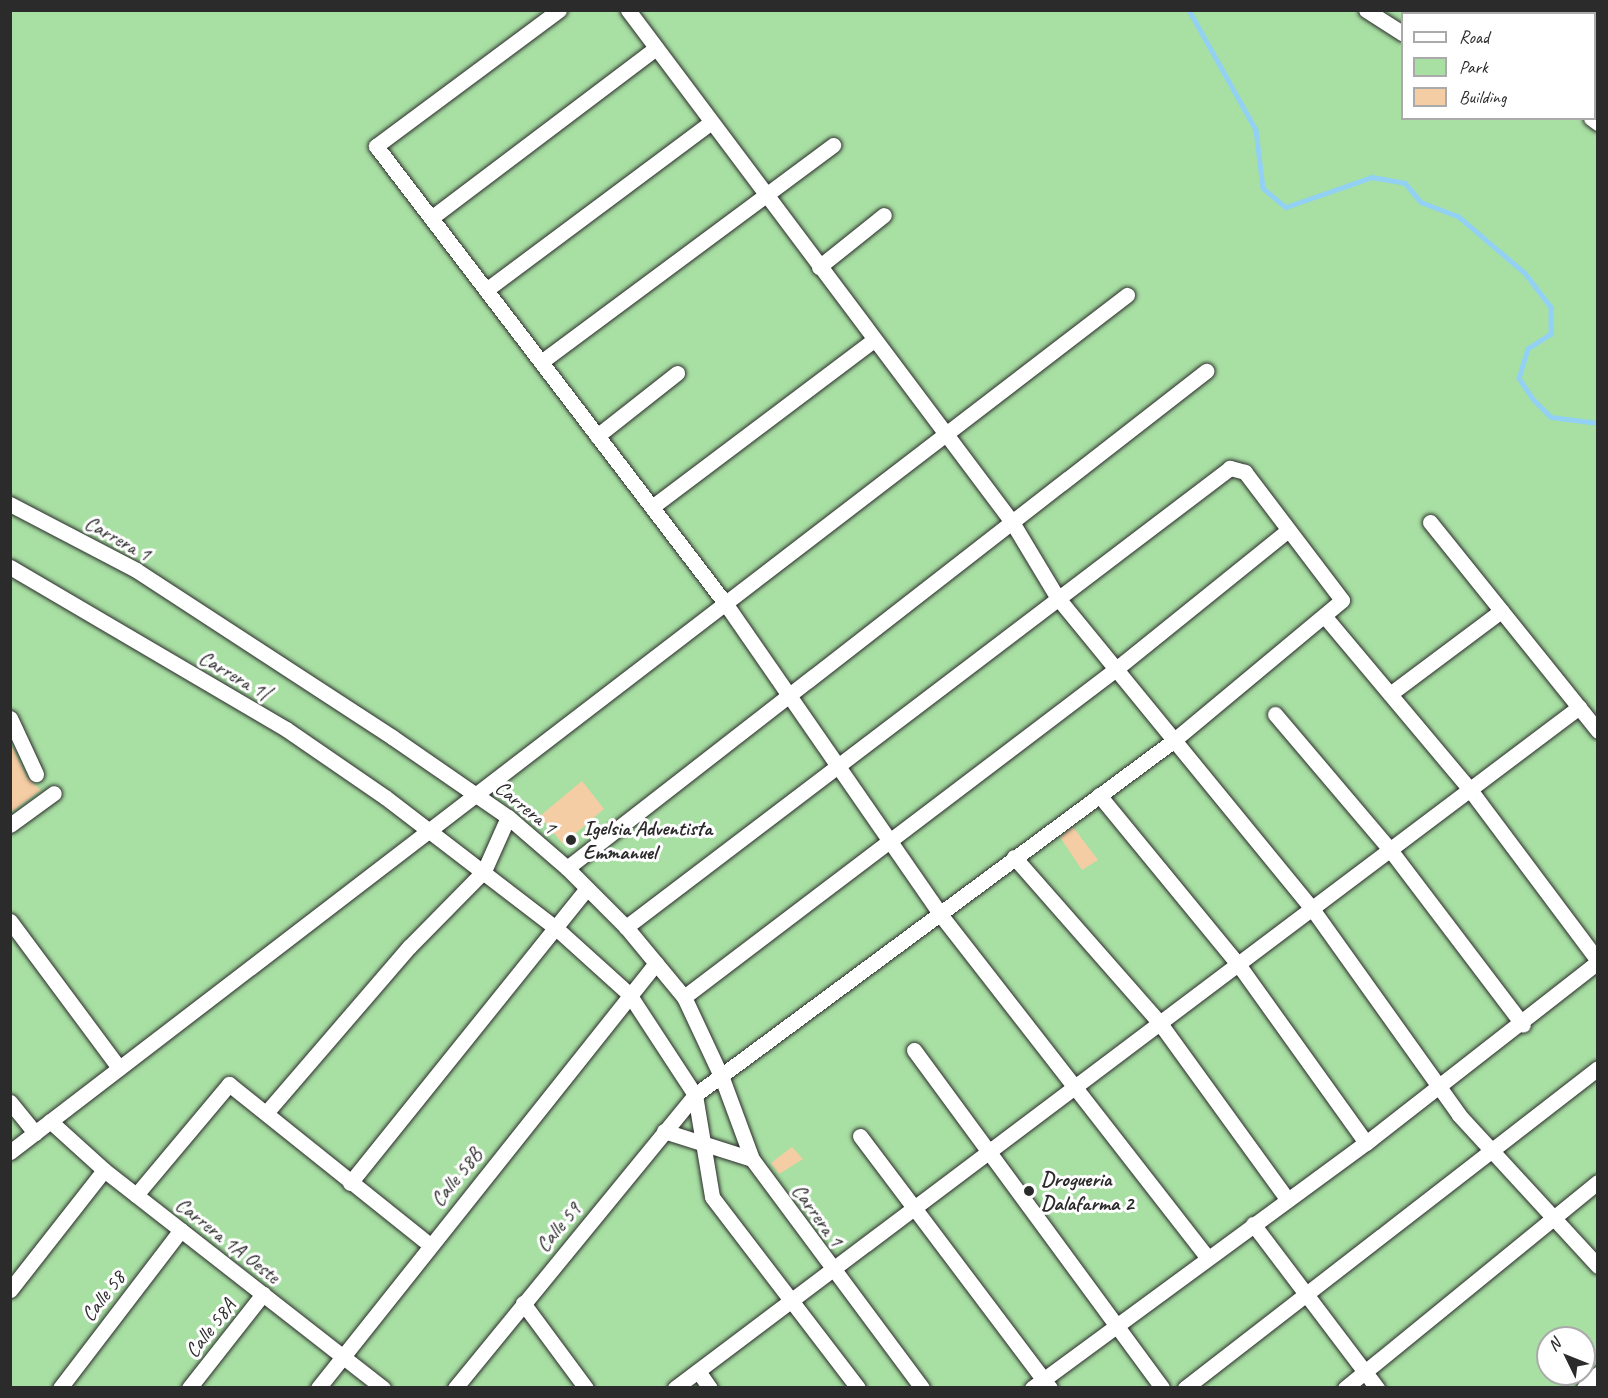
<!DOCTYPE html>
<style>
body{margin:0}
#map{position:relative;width:1608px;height:1398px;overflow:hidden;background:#fcf0e4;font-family:Caveat,sans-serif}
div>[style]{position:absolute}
.green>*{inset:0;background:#a8dfa3}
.stream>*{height:4.5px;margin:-2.25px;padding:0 2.25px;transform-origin:2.25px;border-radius:2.25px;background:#92d1f3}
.building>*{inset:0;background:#f5cda4}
.roads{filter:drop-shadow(0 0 2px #2b2b2b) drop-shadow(0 0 2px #2b2b2b)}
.minor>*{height:15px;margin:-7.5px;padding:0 7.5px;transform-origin:7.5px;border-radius:7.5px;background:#fff}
.dots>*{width:16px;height:16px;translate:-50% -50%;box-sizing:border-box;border:3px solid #fff;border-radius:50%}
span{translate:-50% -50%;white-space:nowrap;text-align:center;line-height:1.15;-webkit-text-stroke:6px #fff;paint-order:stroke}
.street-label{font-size:21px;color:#2b2b2b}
.poi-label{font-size:21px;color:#2b2b2b;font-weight:700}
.left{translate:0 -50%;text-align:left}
.frame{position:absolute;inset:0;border:12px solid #2b2b2b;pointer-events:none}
.legend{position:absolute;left:1401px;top:12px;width:195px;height:108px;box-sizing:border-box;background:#fff;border:2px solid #aaa;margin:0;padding:8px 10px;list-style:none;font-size:18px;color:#2b2b2b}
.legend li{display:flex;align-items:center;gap:12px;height:30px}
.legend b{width:30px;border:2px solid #aaa}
.north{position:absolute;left:1536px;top:1326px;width:60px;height:60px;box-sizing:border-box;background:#fff;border:2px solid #aaa;border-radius:50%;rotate:313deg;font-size:16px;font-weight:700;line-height:24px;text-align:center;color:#2b2b2b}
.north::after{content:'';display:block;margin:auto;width:21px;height:27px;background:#2b2b2b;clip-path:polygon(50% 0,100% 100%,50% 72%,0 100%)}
</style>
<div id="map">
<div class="green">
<div style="clip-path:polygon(evenodd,10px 11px,1597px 11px,1597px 1387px,11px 1387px,10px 11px,1402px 14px,1594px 14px,1594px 118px,1402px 118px,1402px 14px,10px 11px,1548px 1338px,1584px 1338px,1584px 1374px,1548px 1374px,1548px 1338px)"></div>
</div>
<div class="stream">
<div style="left:1189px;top:10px;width:137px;rotate:60.8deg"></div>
<div style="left:1256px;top:130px;width:58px;rotate:83.1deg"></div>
<div style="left:1263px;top:188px;width:30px;rotate:40deg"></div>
<div style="left:1286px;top:207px;width:91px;rotate:-19.2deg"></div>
<div style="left:1372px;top:177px;width:34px;rotate:10deg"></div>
<div style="left:1405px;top:183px;width:25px;rotate:50deg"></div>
<div style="left:1421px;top:202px;width:40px;rotate:21deg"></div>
<div style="left:1458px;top:216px;width:88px;rotate:40.4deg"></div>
<div style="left:1525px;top:273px;width:43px;rotate:52.6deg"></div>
<div style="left:1551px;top:307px;width:27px;rotate:90deg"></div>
<div style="left:1551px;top:334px;width:27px;rotate:147deg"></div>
<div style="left:1528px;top:349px;width:30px;rotate:107deg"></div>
<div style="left:1519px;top:378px;width:25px;rotate:56deg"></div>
<div style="left:1533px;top:399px;width:25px;rotate:45deg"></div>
<div style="left:1551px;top:417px;width:47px;rotate:7.3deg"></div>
</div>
<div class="building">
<div style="clip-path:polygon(10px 742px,27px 778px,41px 790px,10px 813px)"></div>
<div style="clip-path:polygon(582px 781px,604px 809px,563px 844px,540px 816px)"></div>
<div style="clip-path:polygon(1073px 827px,1098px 860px,1082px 870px,1060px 837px)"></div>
<div style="clip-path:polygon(792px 1147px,803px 1159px,779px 1174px,771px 1163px)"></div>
</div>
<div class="roads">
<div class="minor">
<div style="left:559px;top:10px;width:228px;rotate:143.4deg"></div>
<div style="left:376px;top:146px;width:575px;rotate:52.63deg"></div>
<div style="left:725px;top:603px;width:378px;rotate:55.3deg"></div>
<div style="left:940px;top:914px;width:435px;rotate:52.1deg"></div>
<div style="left:628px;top:10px;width:640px;rotate:53.13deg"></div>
<div style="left:1012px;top:522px;width:87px;rotate:59deg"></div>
<div style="left:1057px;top:597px;width:404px;rotate:50.7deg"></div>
<div style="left:1313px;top:910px;width:252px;rotate:54.5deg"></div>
<div style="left:1459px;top:1115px;width:205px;rotate:47.4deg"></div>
<div style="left:1366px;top:10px;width:43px;rotate:32.6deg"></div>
<div style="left:1468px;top:14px;width:4px;rotate:-63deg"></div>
<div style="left:1591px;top:118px;width:9px;rotate:36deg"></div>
<div style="left:431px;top:218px;width:282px;rotate:-37.1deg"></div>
<div style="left:819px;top:267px;width:83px;rotate:-38.7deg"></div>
<div style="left:486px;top:290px;width:281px;rotate:-36.7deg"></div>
<div style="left:541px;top:362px;width:364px;rotate:-36.6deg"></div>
<div style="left:597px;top:436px;width:102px;rotate:-38.2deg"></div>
<div style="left:10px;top:504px;width:142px;rotate:27.6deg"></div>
<div style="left:136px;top:570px;width:306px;rotate:33.1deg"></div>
<div style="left:392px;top:737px;width:141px;rotate:34.6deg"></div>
<div style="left:508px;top:817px;width:78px;rotate:40.8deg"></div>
<div style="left:567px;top:868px;width:83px;rotate:45deg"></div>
<div style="left:626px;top:927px;width:91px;rotate:50.4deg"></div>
<div style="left:684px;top:997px;width:89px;rotate:64.9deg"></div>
<div style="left:722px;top:1078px;width:86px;rotate:69.7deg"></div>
<div style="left:752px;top:1159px;width:285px;rotate:53.4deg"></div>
<div style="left:652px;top:507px;width:278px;rotate:-37deg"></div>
<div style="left:1430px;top:522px;width:268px;rotate:51.2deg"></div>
<div style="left:10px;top:567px;width:320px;rotate:30.4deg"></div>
<div style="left:286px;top:729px;width:120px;rotate:34.5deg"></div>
<div style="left:385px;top:797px;width:217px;rotate:37.5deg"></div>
<div style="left:557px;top:929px;width:97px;rotate:42.1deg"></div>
<div style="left:629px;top:994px;width:121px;rotate:56.8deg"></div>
<div style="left:695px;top:1095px;width:103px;rotate:80.5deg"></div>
<div style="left:712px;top:1197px;width:240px;rotate:52.6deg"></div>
<div style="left:1326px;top:618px;width:221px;rotate:50deg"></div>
<div style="left:1468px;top:787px;width:217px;rotate:53.2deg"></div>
<div style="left:1390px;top:694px;width:139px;rotate:-36.8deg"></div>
<div style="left:1275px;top:714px;width:180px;rotate:49.7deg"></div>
<div style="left:1391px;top:851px;width:218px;rotate:52.8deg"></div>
<div style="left:10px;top:718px;width:62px;rotate:65.1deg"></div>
<div style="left:1099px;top:795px;width:219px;rotate:50.6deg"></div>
<div style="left:1238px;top:964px;width:220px;rotate:54.4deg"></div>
<div style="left:10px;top:825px;width:54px;rotate:-36deg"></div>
<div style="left:1014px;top:857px;width:220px;rotate:48.7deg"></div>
<div style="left:1159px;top:1022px;width:218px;rotate:54.1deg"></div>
<div style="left:567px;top:868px;width:810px;rotate:-37.87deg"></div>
<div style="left:10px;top:921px;width:183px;rotate:53.4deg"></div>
<div style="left:684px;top:997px;width:542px;rotate:-37.21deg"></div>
<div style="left:1116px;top:669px;width:221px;rotate:-38.9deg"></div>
<div style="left:914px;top:1050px;width:419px;rotate:53.7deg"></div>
<div style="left:10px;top:1102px;width:40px;rotate:51deg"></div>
<div style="left:266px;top:1113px;width:219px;rotate:-49.3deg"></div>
<div style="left:409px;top:947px;width:107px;rotate:-45.4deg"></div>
<div style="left:484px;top:871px;width:59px;rotate:-66deg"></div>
<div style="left:50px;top:1121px;width:73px;rotate:42.2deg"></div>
<div style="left:104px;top:1170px;width:354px;rotate:38deg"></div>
<div style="left:664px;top:1131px;width:92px;rotate:17.7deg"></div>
<div style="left:860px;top:1136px;width:316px;rotate:53deg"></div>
<div style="left:10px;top:1152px;width:1408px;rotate:-37.5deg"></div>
<div style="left:350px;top:1183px;width:378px;rotate:-51.2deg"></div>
<div style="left:136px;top:1195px;width:145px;rotate:-50deg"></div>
<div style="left:229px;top:1084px;width:256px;rotate:38.7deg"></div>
<div style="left:1253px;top:1224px;width:206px;rotate:52.9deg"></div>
<div style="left:10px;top:1290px;width:152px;rotate:-51.9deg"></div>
<div style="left:523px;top:1303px;width:106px;rotate:53.5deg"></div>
<div style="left:698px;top:1371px;width:21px;rotate:55deg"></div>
<div style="left:60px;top:1388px;width:199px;rotate:-52.6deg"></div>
<div style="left:189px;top:1388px;width:120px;rotate:-51.8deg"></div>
<div style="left:318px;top:1388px;width:543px;rotate:-51.5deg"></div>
<div style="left:455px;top:1388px;width:379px;rotate:-50.7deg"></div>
<div style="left:695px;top:1095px;width:595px;rotate:-36.52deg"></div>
<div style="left:1173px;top:741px;width:220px;rotate:-39.8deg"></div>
<div style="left:1342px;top:600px;width:161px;rotate:-127.2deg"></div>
<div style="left:1245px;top:472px;width:16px;rotate:-165deg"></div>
<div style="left:1230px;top:468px;width:759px;rotate:142.77deg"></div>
<div style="left:675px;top:1388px;width:1132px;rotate:-36.99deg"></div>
<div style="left:1032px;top:1388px;width:414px;rotate:-36.3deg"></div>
<div style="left:1366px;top:1143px;width:294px;rotate:-38deg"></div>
<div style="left:1185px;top:1388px;width:522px;rotate:-37.77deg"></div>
<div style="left:1345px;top:1388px;width:326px;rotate:-39.2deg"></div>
<div style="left:1584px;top:1388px;width:20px;rotate:-45deg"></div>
</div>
</div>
<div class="dots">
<div style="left:571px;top:840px;background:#2b2b2b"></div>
<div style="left:1029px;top:1191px;background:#2b2b2b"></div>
</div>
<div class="street-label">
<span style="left:118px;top:538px;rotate:29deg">Carrera 1</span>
<span style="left:235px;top:675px;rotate:30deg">Carrera 1|</span>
<span style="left:526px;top:807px;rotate:39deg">Carrera 1</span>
<span style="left:456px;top:1177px;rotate:-51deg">Calle 58B</span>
<span style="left:818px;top:1215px;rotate:54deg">Carrera 1</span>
<span style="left:558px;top:1227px;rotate:-50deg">Calle 59</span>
<span style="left:228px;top:1240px;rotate:38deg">Carrera 1A Oeste</span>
<span style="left:103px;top:1296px;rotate:-52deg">Calle 58</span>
<span style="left:210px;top:1328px;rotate:-52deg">Calle 58A</span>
</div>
<div class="poi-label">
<span class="left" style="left:583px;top:840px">Igelsia Adventista<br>Emmanuel</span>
<span class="left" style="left:1041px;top:1191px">Drogueria<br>Dalafarma 2</span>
</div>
<div class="frame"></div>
<ul class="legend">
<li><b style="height:8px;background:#fff"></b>Road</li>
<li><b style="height:16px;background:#a8dfa3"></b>Park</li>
<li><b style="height:16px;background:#f5cda4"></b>Building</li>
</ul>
<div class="north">N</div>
</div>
